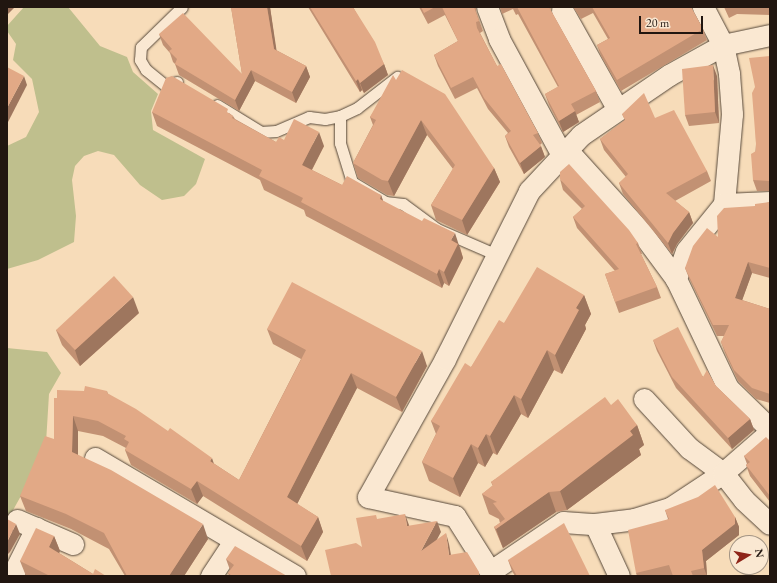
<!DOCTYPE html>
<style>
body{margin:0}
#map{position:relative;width:777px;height:583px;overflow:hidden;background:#f7dcb9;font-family:"EB Garamond",serif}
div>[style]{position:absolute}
.green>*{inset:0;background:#bfbf8d}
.roads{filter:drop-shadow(0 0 1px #56483a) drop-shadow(0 0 1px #56483a)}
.service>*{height:11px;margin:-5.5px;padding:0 5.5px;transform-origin:5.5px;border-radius:5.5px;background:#fae8d2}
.minor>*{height:21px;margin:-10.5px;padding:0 10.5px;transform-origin:10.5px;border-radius:10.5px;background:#fae8d2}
.wall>*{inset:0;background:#c29173}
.shaded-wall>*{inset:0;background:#9e765e}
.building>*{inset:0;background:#e2a986}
span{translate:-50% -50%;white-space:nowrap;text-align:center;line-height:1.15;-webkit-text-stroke:3px #fae8d2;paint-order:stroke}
.frame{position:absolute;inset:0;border:8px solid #211610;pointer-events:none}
.north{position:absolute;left:729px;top:535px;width:40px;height:40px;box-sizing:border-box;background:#fae8d2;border:1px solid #a39484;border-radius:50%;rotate:80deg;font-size:11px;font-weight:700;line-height:16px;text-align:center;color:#211610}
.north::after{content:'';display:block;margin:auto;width:14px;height:18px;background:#8f2418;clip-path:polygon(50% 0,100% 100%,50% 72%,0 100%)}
.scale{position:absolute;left:639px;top:16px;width:64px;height:18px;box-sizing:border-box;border:2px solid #211610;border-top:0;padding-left:5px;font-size:12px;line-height:14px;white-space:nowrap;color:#211610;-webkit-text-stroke:3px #fae8d2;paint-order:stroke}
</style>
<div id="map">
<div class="green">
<div style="clip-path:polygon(24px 7px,68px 7px,100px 46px,127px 57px,133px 72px,158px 94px,151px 111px,153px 130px,205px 159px,196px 184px,184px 196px,162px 200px,140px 185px,114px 155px,98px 151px,84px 156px,75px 166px,72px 180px,76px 216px,74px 242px,38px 260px,7px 269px,7px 146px,26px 137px,39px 112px,32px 79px,13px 60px,16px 44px,7px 31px,7px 26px)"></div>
<div style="clip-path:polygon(7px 348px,47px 352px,61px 373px,49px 394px,46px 443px,27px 485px,12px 512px,7px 516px)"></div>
</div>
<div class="roads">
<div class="service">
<div style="left:177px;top:82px;width:12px;rotate:160deg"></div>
<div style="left:166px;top:86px;width:26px;rotate:-141deg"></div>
<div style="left:146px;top:70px;width:12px;rotate:-121deg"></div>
<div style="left:140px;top:60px;width:13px;rotate:-86deg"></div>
<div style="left:141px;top:47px;width:57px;rotate:-44.3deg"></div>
<div style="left:217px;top:105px;width:52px;rotate:31.5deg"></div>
<div style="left:261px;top:132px;width:15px;rotate:-4deg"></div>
<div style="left:276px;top:131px;width:36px;rotate:-23deg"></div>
<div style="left:309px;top:117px;width:16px;rotate:7deg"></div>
<div style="left:325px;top:119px;width:15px;rotate:-11deg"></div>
<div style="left:340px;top:116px;width:27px;rotate:90deg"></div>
<div style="left:340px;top:143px;width:41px;rotate:72.9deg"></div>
<div style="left:352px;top:182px;width:39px;rotate:31deg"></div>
<div style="left:385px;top:202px;width:18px;rotate:6deg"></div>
<div style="left:403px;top:204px;width:42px;rotate:36.3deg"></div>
<div style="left:437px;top:229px;width:65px;rotate:23.4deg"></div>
<div style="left:340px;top:116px;width:19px;rotate:-25deg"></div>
<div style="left:357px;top:108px;width:51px;rotate:-37.8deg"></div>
</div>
<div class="minor">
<div style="left:487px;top:7px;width:34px;rotate:69deg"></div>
<div style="left:499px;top:39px;width:132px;rotate:61.5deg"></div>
<div style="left:703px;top:7px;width:43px;rotate:62.2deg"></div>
<div style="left:723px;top:45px;width:30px;rotate:78deg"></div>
<div style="left:729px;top:74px;width:40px;rotate:85.7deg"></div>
<div style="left:732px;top:114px;width:90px;rotate:95.1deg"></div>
<div style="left:562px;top:10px;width:112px;rotate:60.7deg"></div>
<div style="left:567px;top:150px;width:112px;rotate:47.9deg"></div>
<div style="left:642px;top:233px;width:57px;rotate:53.5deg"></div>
<div style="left:770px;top:202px;width:46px;rotate:177.5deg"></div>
<div style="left:724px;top:204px;width:60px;rotate:129deg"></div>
<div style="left:686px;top:251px;width:30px;rotate:110deg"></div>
<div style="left:676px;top:279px;width:121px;rotate:64.5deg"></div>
<div style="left:728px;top:388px;width:59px;rotate:44.3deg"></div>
<div style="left:644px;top:399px;width:67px;rotate:47.4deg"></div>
<div style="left:689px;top:448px;width:42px;rotate:36.3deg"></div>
<div style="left:723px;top:473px;width:34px;rotate:52deg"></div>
<div style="left:744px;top:500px;width:35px;rotate:43deg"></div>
<div style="left:95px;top:458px;width:232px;rotate:30.5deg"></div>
<div style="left:17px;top:520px;width:61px;rotate:23.2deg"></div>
<div style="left:595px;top:524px;width:57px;rotate:65.2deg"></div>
<div style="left:491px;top:571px;width:87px;rotate:-34.2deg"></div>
<div style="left:563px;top:522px;width:32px;rotate:4deg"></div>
<div style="left:595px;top:524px;width:39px;rotate:-7deg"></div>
<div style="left:634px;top:519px;width:38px;rotate:-17deg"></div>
<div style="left:670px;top:508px;width:64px;rotate:-33.4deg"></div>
<div style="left:723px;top:473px;width:62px;rotate:-41.1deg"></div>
<div style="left:12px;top:576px;width:54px;rotate:-63.4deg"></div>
<div style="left:211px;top:576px;width:42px;rotate:-56.7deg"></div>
<div style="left:493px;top:576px;width:71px;rotate:-122.3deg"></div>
<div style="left:455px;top:516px;width:89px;rotate:-167.7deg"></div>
<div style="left:368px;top:497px;width:158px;rotate:-60.8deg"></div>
<div style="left:445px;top:359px;width:188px;rotate:-63.4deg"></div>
<div style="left:529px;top:191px;width:76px;rotate:-47.1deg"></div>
<div style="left:581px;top:135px;width:107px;rotate:-34.3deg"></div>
<div style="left:669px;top:75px;width:62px;rotate:-29.1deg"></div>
<div style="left:723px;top:45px;width:48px;rotate:-12deg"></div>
</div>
</div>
<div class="wall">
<div style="clip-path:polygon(231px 7px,270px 7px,276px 50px,306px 66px,310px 77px,296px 103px,255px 81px,239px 111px,179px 75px,175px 64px,173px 62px,170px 53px,163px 45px,159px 34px,242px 74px)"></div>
<div style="clip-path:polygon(308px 7px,353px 7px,384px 64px,388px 75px,364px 93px,362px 90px,360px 92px)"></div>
<div style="clip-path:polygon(419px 7px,476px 7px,476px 11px,483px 31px,480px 33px,497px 66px,538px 133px,542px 143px,540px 145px,545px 157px,524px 174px,509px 147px,505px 136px,508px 133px,488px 109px,477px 88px,455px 99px,438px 66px,434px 55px,458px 41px,445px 15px,428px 24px)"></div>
<div style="clip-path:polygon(500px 7px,552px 7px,550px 9px,596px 91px,600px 102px,576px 115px,579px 122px,563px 132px,549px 105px,545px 94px,558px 87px,518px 14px,516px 15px,513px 9px,502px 14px)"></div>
<div style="clip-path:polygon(573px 7px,691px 7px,703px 29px,707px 40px,621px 91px,601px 56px,597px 45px,608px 39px,593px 13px,581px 19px)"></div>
<div style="clip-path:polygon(724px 7px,770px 7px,770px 15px,737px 14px,729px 18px)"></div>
<div style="clip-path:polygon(770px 56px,770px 191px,757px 191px,753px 180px,756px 144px,755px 87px)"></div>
<div style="clip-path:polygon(717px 76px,719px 123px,689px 126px,685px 115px)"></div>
<div style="clip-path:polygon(396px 80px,494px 168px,500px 182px,467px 235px,436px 220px,431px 205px,453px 169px,427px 135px,394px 196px,387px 195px,358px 178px,353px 163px,373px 125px,370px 117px)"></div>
<div style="clip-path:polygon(152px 112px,229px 113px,233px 116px,235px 119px,276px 142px,284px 140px,324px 146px,312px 170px,342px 185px,381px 195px,383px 201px,460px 247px,463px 258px,449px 286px,444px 283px,442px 288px,306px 216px,304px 210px,264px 190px,260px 180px,157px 126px)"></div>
<div style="clip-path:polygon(622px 114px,655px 118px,707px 171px,711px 181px,675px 201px,689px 212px,693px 223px,677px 244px,672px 254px,623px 194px,619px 183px,626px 177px,604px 150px,600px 139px,625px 120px)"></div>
<div style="clip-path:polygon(560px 179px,638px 243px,642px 254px,641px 254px,657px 287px,661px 298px,619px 313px,605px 274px,615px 271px,577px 228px,573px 217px,582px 209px,563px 190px)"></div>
<div style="clip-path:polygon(770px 202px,770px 278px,752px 273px,742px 300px,770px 309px,770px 403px,756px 399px,738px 381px,725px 353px,721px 342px,724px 336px,717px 336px,689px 278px,685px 268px,718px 237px,755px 206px)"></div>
<div style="clip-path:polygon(584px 295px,591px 314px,585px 325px,586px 329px,562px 374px,554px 370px,528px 418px,521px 414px,497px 455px,493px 453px,485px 467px,478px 463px,460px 497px,429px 481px,422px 462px,436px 434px,431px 421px,504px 323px)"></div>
<div style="clip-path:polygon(139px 313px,80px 366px,62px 345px,56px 330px)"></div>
<div style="clip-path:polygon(267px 329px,427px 366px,402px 412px,357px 388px,297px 504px,318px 517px,323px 532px,307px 561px,203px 496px,197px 504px,131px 465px,125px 450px,126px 448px,103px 436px,78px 431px,78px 455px,208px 539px,184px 576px,125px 576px,109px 549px,71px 529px,26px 511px,20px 496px,54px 439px,57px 398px,84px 391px,107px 391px,108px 394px,239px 480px,301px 359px,273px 344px)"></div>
<div style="clip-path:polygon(653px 340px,716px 386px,750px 419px,754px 430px,732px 449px,676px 388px,657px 351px)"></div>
<div style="clip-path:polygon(611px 405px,637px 425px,644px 445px,639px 449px,641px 455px,567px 510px,556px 512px,503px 548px,502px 546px,494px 527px,500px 523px,499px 519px,489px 514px,482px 494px,493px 486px,491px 482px)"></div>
<div style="clip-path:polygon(770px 441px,770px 502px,750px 476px,746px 465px,747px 464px,744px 456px)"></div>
<div style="clip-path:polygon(665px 510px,735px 517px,739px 527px,739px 535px,706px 561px,707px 576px,637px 576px,636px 573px,668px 519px)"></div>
<div style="clip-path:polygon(54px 536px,60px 551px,59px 553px,93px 574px,106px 576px,26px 576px,20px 561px)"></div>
<div style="clip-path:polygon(226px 559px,287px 576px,229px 576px,228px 573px,230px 570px)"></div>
<div style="clip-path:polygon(508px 560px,590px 576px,515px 576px,512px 571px)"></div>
</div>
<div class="shaded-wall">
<div style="clip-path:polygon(7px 7px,15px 7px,7px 15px)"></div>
<div style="clip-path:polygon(267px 7px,270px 7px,278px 60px,274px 49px)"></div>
<div style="clip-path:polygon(384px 64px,388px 75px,364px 93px,360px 83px)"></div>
<div style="clip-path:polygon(713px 65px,717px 76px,719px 123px,715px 112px)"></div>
<div style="clip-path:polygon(306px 66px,310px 77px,296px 103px,292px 92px)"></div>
<div style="clip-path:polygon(251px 70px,255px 81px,239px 111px,235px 100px)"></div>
<div style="clip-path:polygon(24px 76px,27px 85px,7px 124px,7px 108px)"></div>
<div style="clip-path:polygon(358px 79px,362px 90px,360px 92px,356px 81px)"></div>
<div style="clip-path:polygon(575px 111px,579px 122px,563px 132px,559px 121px)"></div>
<div style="clip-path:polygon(421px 120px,427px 135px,394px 196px,388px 181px)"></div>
<div style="clip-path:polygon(319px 132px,324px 146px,307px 179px,302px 165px)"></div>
<div style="clip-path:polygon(541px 146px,545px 157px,524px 174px,520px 163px)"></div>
<div style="clip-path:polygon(494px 168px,500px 182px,467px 235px,462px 220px)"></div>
<div style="clip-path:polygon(381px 195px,386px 209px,380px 199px)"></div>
<div style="clip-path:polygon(689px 212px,693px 223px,677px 244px,672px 254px,668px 243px,673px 233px)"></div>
<div style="clip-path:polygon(455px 233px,463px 258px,449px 286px,444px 272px,451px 240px)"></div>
<div style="clip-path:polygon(748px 262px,752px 273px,739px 309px,735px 298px)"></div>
<div style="clip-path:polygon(439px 269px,444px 283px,442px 288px,437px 274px)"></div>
<div style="clip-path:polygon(584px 295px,591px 314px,585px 325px,586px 329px,562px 374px,555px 355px,576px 308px)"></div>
<div style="clip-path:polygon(133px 297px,139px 313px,80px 366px,75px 350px)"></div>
<div style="clip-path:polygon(547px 350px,554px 370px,528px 418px,521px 399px)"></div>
<div style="clip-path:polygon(422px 351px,427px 366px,402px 412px,396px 397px)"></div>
<div style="clip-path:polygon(351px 373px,357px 388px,293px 512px,287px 497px)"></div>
<div style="clip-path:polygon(514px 395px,521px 414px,497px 455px,490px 436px)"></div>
<div style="clip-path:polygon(73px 416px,78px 431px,78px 467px,72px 452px)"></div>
<div style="clip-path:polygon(750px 419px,754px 430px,732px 449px,728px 438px)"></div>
<div style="clip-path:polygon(637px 425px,644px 445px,639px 449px,641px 455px,567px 510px,560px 491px)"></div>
<div style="clip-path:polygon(486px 434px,493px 453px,485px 467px,478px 448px)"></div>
<div style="clip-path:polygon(471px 444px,478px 463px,460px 497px,453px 478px)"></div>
<div style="clip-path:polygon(212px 458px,217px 473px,210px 461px)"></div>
<div style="clip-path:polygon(197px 481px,203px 496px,197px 504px,191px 489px)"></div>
<div style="clip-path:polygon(549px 492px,556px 512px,503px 548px,496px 529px)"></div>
<div style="clip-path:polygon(405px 514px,409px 525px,411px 537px,407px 526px)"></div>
<div style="clip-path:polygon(318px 517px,323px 532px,307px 561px,301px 546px)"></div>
<div style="clip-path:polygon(735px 517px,739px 527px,739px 535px,706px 561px,707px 576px,704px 568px,702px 550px)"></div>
<div style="clip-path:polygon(437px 521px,441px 532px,425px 562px,421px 551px)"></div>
<div style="clip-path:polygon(16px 524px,20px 534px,10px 552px,7px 555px,7px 542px)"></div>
<div style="clip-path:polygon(203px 524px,208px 539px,184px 576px,169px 576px)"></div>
<div style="clip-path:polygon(446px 533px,449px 544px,453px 566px,449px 555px)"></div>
<div style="clip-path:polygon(54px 536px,60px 551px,55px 562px,49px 547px)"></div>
</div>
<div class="building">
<div style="clip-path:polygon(231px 7px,267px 7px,274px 49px,306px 66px,292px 92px,251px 70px,235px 100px,175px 64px,177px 59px,169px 51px,172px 49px,159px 34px,183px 13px,242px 74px)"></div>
<div style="clip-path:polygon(310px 7px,353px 7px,375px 42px,384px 64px,360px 83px,358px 79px,356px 81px)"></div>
<div style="clip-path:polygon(421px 7px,435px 7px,424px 13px)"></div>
<div style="clip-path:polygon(442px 7px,474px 7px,479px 21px,476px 22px,477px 28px,497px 66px,501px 64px,538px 133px,533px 135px,541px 146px,520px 163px,505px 136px,511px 131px,484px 98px,473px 77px,451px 88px,434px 55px,458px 41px)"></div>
<div style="clip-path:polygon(517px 7px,549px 7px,596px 91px,571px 104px,575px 111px,559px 121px,545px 94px,559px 86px)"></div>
<div style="clip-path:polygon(592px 7px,691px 7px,703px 29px,617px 80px,597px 45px,610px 38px)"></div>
<div style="clip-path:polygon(770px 56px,770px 181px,753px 180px,751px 154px,756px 151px,756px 144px,752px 93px,755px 87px,749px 58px)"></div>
<div style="clip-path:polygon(713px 65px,715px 112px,685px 115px,682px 69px)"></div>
<div style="clip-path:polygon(7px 67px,24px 76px,7px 108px)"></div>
<div style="clip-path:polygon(402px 70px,445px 94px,494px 168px,462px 220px,431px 205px,455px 165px,421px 120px,388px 181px,382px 180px,353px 163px,376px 120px,370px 117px,393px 75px,396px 80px)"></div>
<div style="clip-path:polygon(172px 76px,228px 109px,227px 112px,233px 116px,232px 118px,276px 142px,279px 137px,284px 140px,294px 119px,319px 132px,302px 165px,342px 185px,347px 176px,381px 195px,380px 199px,422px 221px,424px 218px,455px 233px,451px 240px,458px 244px,444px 272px,439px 269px,437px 274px,301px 202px,303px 198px,259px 176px,262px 170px,152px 112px,166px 78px)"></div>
<div style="clip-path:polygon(644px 93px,655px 118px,674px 110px,707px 171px,666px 193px,689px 212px,673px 233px,668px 243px,619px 183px,628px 174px,600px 139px,625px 120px,622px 114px)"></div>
<div style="clip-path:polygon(569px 164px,629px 230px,638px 243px,636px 244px,657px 287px,615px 302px,605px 274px,619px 269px,573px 217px,585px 206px,560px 179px,560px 172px)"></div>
<div style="clip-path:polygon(770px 202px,770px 268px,748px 262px,735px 298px,770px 309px,770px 394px,752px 388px,734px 370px,721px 342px,729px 325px,713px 325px,685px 268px,693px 246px,707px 228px,718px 237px,717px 216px,724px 208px,755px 206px,755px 204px)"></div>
<div style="clip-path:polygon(537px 267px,584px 295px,576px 308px,579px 310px,555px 355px,547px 350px,521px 399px,514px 395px,490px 436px,486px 434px,478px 448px,471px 444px,453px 478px,422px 462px,440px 426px,431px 421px,465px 363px,471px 367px,499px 320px,504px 323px)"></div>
<div style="clip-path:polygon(114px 276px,133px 297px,75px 350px,56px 330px)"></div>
<div style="clip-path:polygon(292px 282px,422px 351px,396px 397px,351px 373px,287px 497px,318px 517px,301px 546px,197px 481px,191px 489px,125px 450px,129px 442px,124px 439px,126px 436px,98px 421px,73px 416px,72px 452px,111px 470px,203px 524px,169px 576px,155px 576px,152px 575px,152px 576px,127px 576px,104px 533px,66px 514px,20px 496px,45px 436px,54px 439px,54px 398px,57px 398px,57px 390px,84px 391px,85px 386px,107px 391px,107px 393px,136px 409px,168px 431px,170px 428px,212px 458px,210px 461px,239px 480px,306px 350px,267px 329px)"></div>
<div style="clip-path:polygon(678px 327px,703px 377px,707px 370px,716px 386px,750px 419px,728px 438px,672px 377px,653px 340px)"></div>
<div style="clip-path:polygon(605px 397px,611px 405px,618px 399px,637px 425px,630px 431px,633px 435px,560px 491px,549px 492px,496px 529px,494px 527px,505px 519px,493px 503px,497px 502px,482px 494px,493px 485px,491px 482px)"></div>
<div style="clip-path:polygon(766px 437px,770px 441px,770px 496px,746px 465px,750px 462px,744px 456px)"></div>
<div style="clip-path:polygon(715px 485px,735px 517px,735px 524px,702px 550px,704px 568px,691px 571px,693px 576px,673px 576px,669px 565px,636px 573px,628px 530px,669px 519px,665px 510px,698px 497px)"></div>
<div style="clip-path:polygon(405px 514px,407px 526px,437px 521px,421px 551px,446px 533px,449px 555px,467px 552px,479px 572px,479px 576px,331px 576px,325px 550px,356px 543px,362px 547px,356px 518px,376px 515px,377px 519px)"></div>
<div style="clip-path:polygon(7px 519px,16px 524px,7px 542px)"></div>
<div style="clip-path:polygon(564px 523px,590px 576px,517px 576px,508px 560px)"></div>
<div style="clip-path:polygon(36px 528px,54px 536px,49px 547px,93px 574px,95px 569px,106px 576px,50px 576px,20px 561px)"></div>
<div style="clip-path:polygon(235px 546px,287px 576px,232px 576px,228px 573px,234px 565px,226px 559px)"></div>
</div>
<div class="frame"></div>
<div class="north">N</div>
<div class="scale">20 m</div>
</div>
